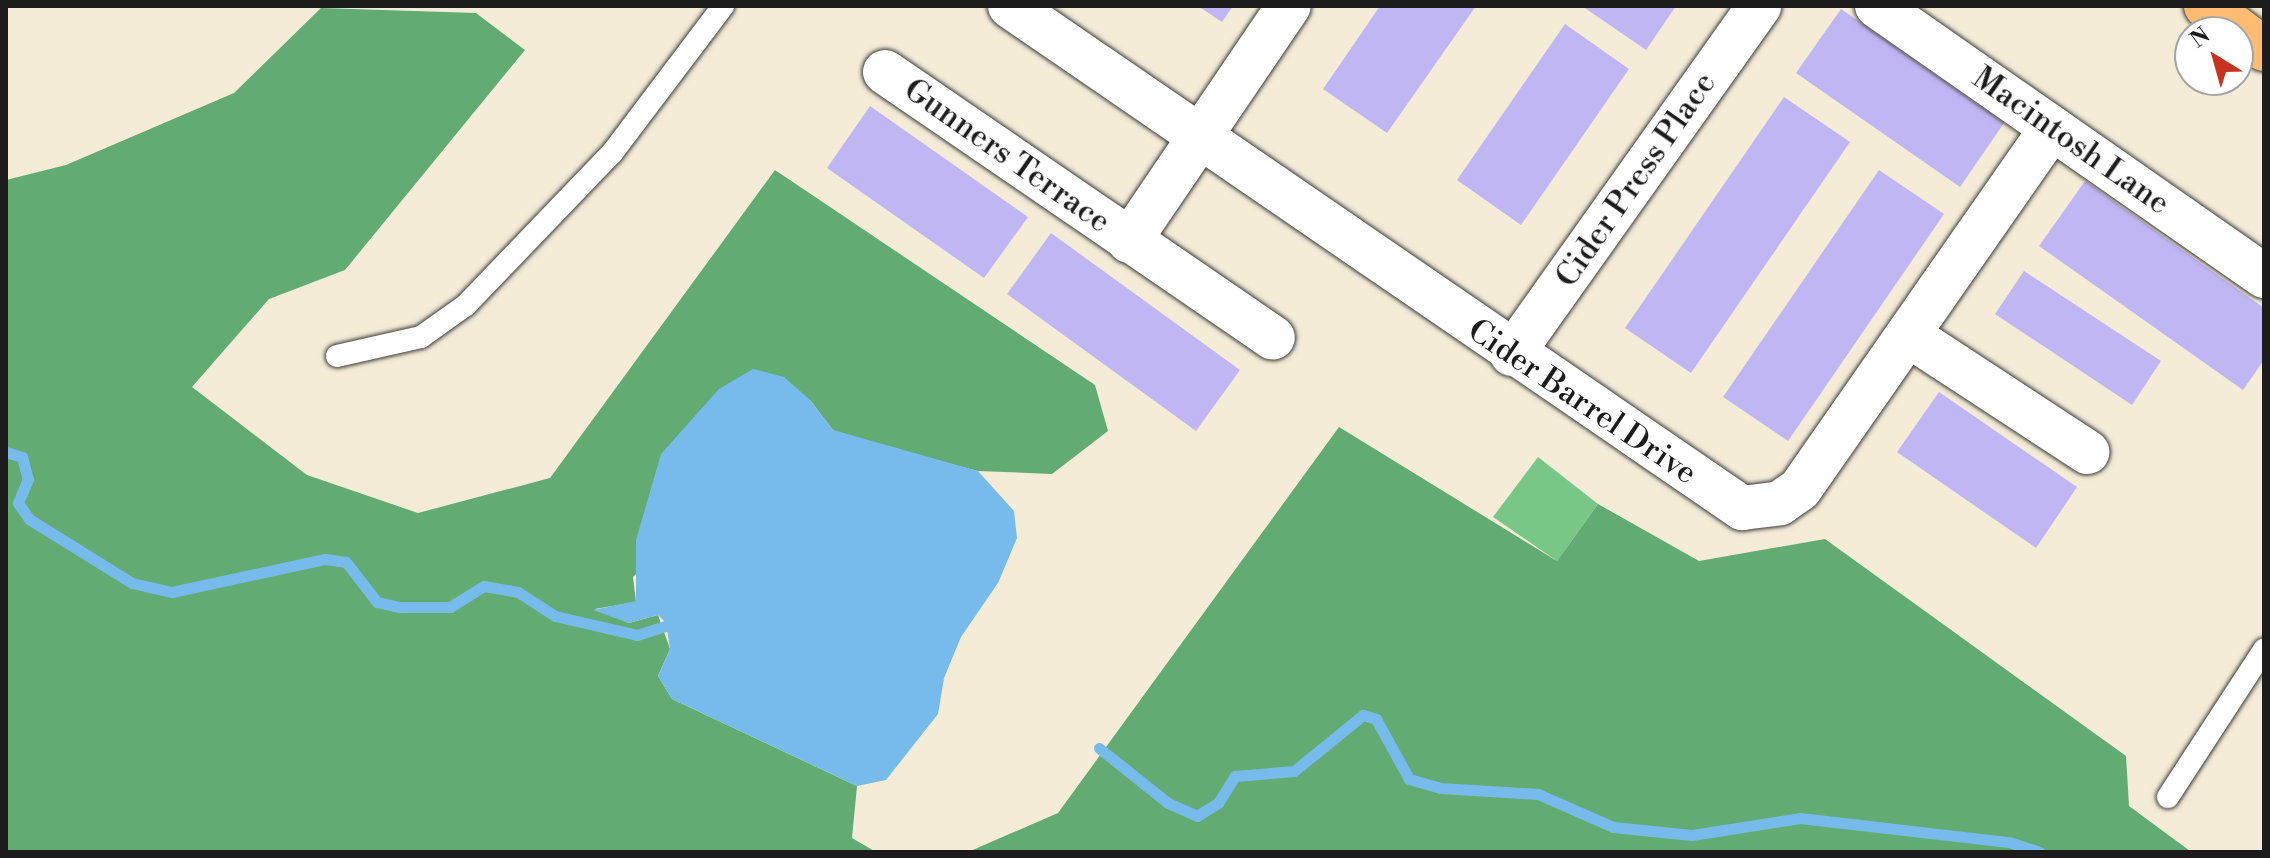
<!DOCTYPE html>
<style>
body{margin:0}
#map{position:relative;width:2270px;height:858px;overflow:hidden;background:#f4ecd7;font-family:"Libre Bodoni",serif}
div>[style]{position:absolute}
.green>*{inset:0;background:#78c787}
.forest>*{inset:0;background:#62ac74}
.water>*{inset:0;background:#77bbed}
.stream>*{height:11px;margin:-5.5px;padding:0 5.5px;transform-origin:5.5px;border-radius:5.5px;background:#77bbed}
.building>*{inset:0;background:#c1b6f4}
.roads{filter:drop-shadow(0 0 2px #3c3b38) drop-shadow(0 0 2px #3c3b38)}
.lane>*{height:22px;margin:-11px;padding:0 11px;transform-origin:11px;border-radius:11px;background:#fff}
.street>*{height:44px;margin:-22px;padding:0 22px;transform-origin:22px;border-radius:22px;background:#fff}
.primary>*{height:44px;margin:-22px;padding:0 22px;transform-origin:22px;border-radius:22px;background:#febb71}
span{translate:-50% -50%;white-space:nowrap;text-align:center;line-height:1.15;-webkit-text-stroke:7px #fff;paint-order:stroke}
.street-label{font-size:32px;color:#1c1c1c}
.frame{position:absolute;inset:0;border:8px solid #1c1c1c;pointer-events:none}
.north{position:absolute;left:2174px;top:16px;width:80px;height:80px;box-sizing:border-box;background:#fff;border:2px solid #a4a4a4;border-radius:50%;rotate:323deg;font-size:22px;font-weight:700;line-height:32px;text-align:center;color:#1c1c1c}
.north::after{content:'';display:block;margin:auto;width:28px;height:36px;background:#c8321e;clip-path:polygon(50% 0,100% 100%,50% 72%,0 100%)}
</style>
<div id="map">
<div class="green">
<div style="clip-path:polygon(1538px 457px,1598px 504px,1557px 561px,1493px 517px)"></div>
</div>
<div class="forest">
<div style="clip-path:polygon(321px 8px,476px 13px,525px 50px,345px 270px,269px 299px,192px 387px,307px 475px,418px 513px,550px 478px,775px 170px,1095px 385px,1108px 431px,1052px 474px,978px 471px,859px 441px,833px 430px,810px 400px,633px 577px,636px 602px,595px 609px,629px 623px,658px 615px,670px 649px,658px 676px,672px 699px,857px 786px,852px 838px,876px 852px,6px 852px,6px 180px,66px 165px,234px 93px)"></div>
<div style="clip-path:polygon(1339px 427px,1557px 561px,1598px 504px,1699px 561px,1825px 539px,2126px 756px,2129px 806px,2190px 851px,2237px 852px,968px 852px,1058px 813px)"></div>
</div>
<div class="water">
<div style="clip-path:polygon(753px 369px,784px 377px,810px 400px,833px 430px,978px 471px,1014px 511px,1017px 538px,998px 583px,961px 637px,944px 678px,938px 714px,886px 780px,857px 786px,672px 699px,658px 676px,670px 649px,666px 623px,658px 615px,629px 623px,593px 610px,636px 601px,636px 540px,661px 454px,719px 389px)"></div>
</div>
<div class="stream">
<div style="left:6px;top:452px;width:17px;rotate:17deg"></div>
<div style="left:22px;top:457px;width:23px;rotate:75deg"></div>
<div style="left:28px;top:479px;width:26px;rotate:113deg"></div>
<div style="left:18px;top:503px;width:19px;rotate:55deg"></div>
<div style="left:29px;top:519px;width:121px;rotate:31.9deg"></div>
<div style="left:132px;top:583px;width:41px;rotate:12.7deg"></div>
<div style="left:172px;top:592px;width:157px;rotate:-12.2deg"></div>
<div style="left:325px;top:559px;width:21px;rotate:8deg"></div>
<div style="left:346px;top:562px;width:51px;rotate:52.2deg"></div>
<div style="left:377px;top:602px;width:23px;rotate:13deg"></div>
<div style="left:399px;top:607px;width:51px"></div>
<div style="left:450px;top:607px;width:40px;rotate:-32deg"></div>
<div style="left:484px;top:586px;width:35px;rotate:10deg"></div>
<div style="left:518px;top:592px;width:44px;rotate:33deg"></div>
<div style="left:555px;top:616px;width:84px;rotate:13deg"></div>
<div style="left:637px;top:635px;width:46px;rotate:-17.7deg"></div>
<div style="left:1099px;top:748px;width:88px;rotate:38.6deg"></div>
<div style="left:1168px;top:803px;width:32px;rotate:24deg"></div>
<div style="left:1197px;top:816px;width:25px;rotate:-32deg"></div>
<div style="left:1218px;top:803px;width:32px;rotate:-58deg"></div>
<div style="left:1235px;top:776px;width:59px;rotate:-4.8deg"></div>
<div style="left:1294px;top:771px;width:89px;rotate:-39.1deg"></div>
<div style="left:1363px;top:715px;width:14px;rotate:17deg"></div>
<div style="left:1376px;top:719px;width:68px;rotate:61.2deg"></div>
<div style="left:1409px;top:779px;width:32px;rotate:16deg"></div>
<div style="left:1440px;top:788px;width:98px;rotate:3.5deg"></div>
<div style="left:1538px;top:794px;width:82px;rotate:23.7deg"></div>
<div style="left:1613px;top:827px;width:79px;rotate:5.8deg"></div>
<div style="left:1692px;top:835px;width:109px;rotate:-8.9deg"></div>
<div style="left:1800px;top:818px;width:210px;rotate:6.6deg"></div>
<div style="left:2009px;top:842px;width:32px;rotate:18deg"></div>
</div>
<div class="building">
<div style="clip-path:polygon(1198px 6px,1233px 6px,1222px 22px)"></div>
<div style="clip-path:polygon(1380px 6px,1476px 6px,1387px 133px,1323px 89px)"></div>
<div style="clip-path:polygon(1582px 6px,1676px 6px,1646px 50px)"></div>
<div style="clip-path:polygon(1841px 9px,2004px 123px,1960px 187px,1796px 73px)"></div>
<div style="clip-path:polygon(1565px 24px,1629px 69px,1521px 225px,1457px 180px)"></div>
<div style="clip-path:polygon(1784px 97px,1850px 142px,1691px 373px,1625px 328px)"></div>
<div style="clip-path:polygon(870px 106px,1028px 217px,984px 278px,827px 168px)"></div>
<div style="clip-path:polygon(1879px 170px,1944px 214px,1788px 441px,1723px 397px)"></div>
<div style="clip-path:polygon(2085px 181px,2264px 308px,2264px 360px,2243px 390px,2039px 246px)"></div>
<div style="clip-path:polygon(1051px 233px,1240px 370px,1196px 431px,1007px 294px)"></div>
<div style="clip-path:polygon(2024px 271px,2161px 361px,2132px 405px,1995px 314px)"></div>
<div style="clip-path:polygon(1939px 392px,2077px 487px,2036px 548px,1897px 452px)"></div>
</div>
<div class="roads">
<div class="lane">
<div style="left:337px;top:356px;width:86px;rotate:-12.7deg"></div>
<div style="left:421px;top:337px;width:55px;rotate:-35.4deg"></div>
<div style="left:466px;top:305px;width:211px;rotate:-46.2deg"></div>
<div style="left:612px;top:153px;width:184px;rotate:-52.9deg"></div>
<div style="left:2168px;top:797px;width:176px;rotate:-56.9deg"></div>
</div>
<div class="street">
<div style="left:1010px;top:6px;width:888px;rotate:34.44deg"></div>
<div style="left:1742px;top:508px;width:38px;rotate:-7deg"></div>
<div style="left:1780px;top:503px;width:24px;rotate:-35deg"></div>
<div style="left:1800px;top:489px;width:440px;rotate:-55.1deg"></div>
<div style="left:1877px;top:6px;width:472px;rotate:34.9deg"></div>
<div style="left:885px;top:72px;width:470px;rotate:34.4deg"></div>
<div style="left:1129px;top:241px;width:284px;rotate:-55.8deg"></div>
<div style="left:1910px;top:336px;width:212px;rotate:33.2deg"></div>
<div style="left:1512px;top:354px;width:427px;rotate:-54.6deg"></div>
</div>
<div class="primary">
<div style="left:2206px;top:6px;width:72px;rotate:36.6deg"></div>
</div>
</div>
<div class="street-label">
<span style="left:2071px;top:141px;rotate:35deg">Macintosh Lane</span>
<span style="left:1007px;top:156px;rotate:35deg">Gunners Terrace</span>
<span style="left:1636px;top:180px;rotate:-55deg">Cider Press Place</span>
<span style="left:1582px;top:402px;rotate:34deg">Cider Barrel Drive</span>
</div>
<div class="frame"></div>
<div class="north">N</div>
</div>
